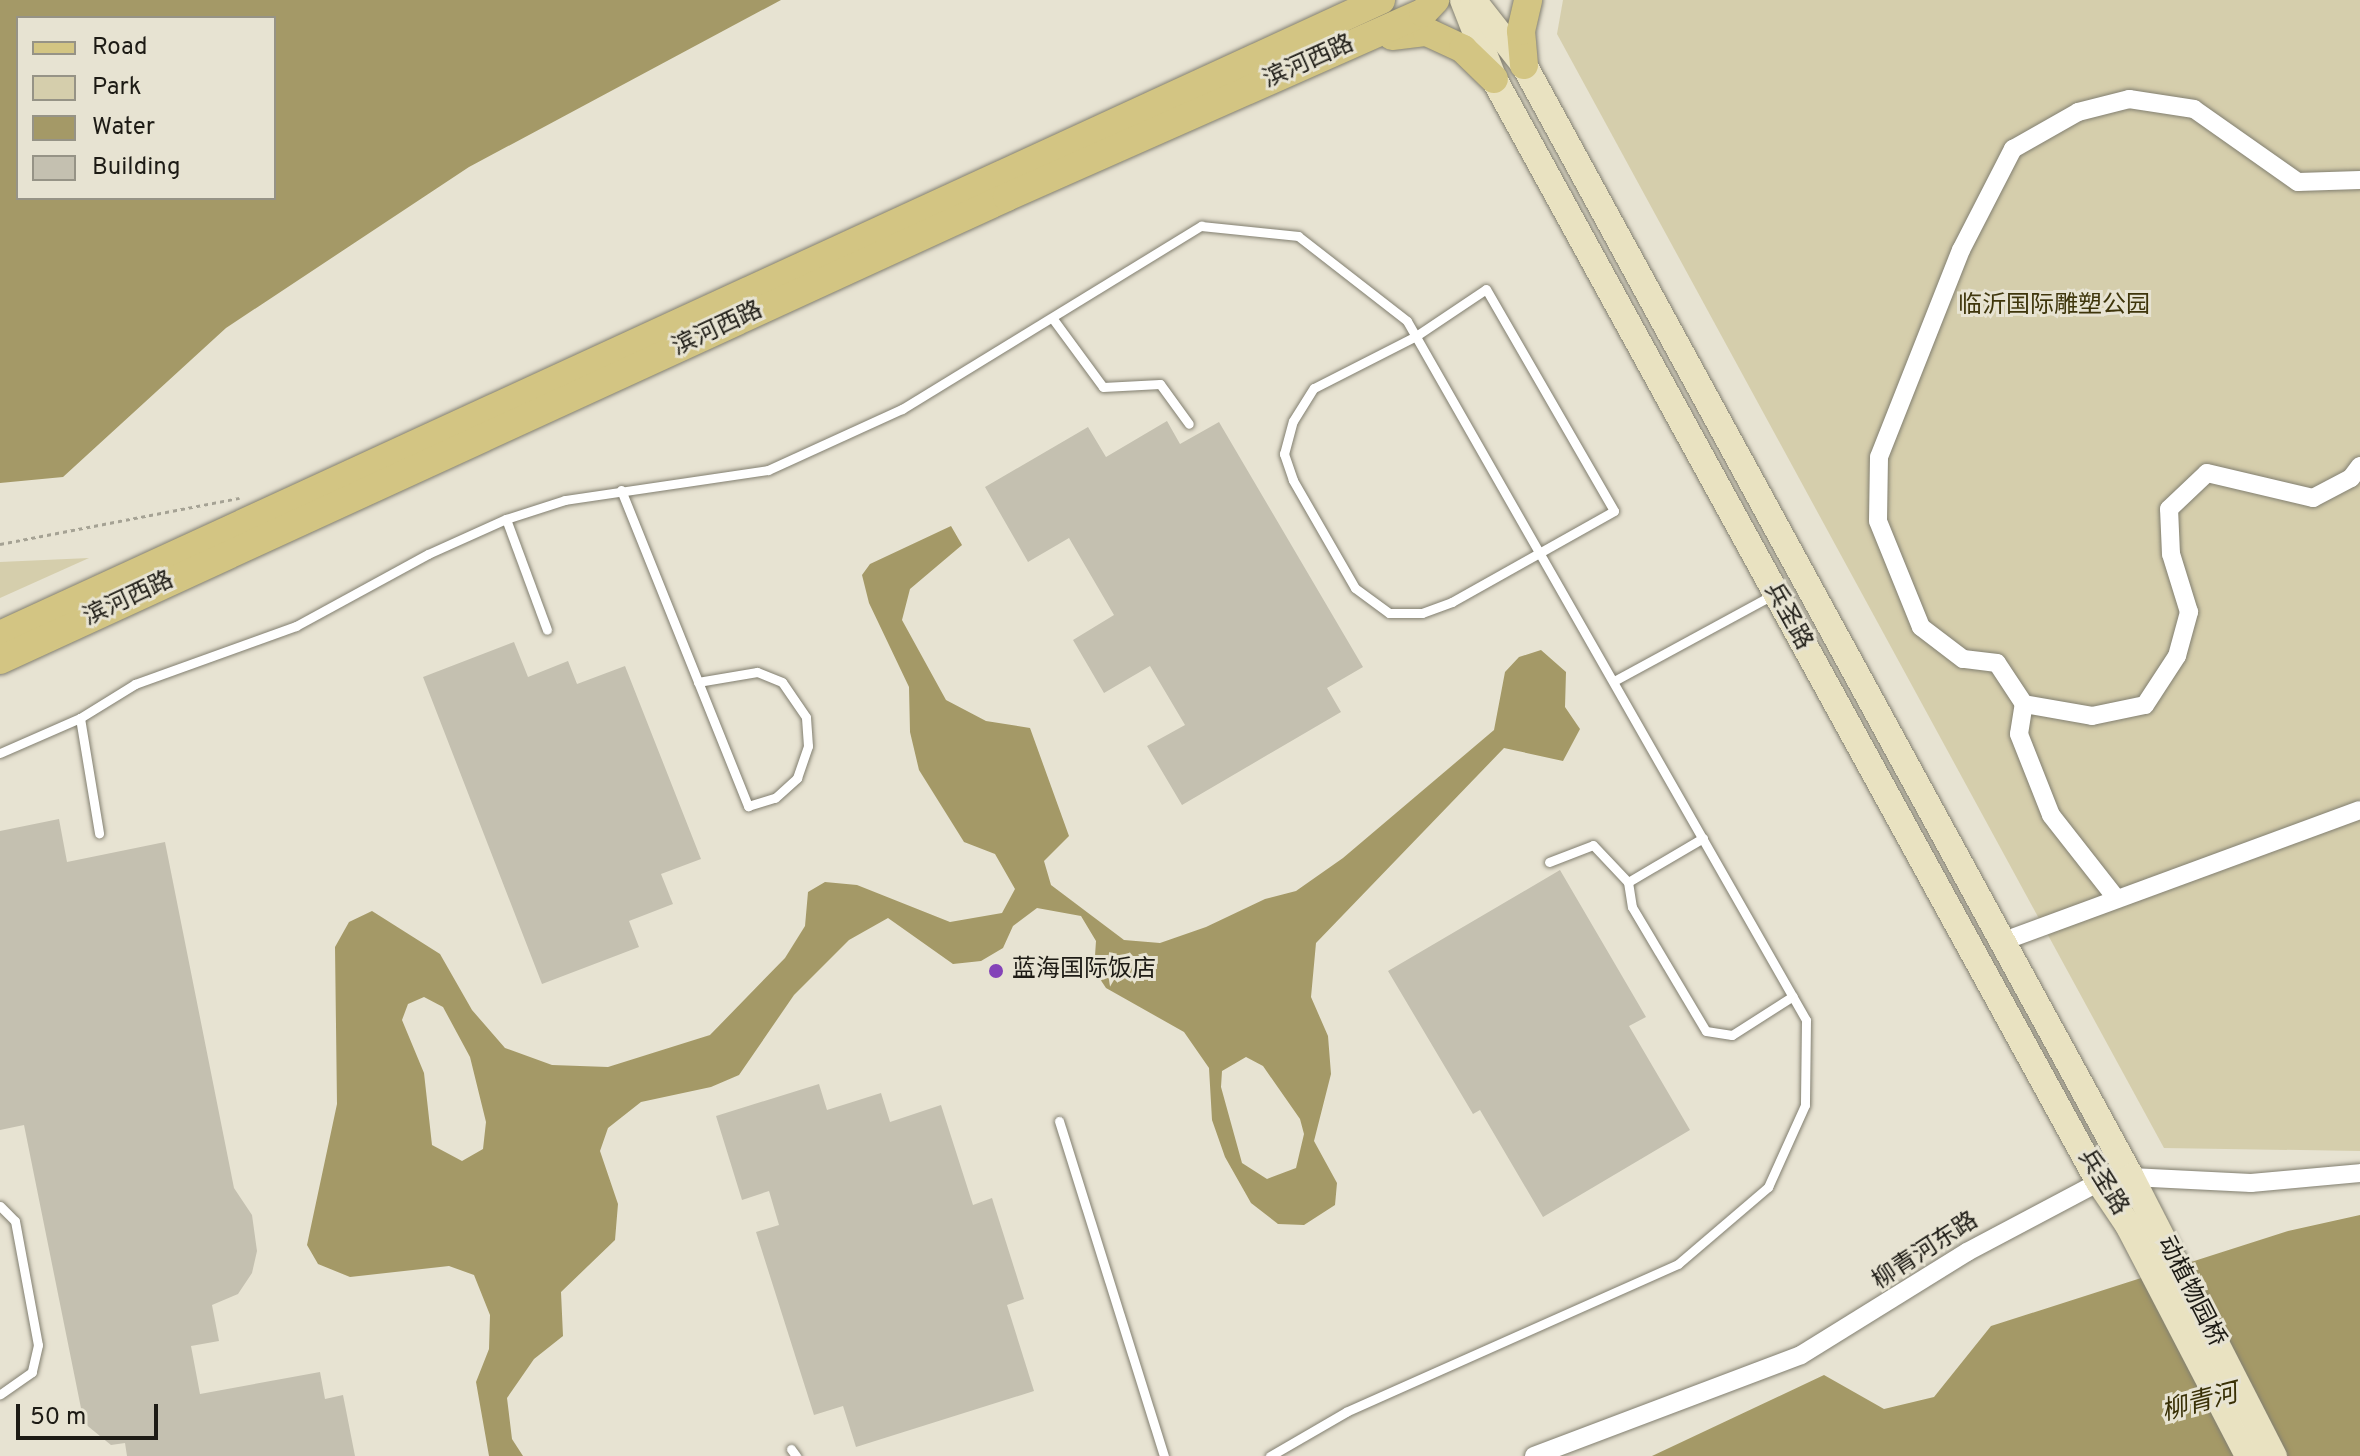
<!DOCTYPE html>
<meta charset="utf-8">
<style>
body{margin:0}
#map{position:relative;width:2360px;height:1456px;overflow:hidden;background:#e7e3d2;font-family:Overpass,"Noto Sans SC",sans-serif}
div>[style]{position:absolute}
.green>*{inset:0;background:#d5ceac}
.water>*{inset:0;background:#a49967}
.building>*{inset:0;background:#c4c0b0}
.path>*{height:3px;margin-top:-1.5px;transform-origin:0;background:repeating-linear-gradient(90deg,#a5a294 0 4px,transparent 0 8px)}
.roads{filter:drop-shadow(0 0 2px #827f70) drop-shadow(0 0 2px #827f70)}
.service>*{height:9px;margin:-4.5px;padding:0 4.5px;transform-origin:4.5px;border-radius:4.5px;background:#fff}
.minor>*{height:18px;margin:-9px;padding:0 9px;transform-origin:9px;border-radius:9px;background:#fff}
.secondary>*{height:26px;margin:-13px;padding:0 13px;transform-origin:13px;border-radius:13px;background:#e9e2c1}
.primary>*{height:28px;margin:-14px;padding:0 14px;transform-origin:14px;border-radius:14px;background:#d3c583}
.dots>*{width:22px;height:22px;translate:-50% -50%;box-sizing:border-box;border:4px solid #e7e3d2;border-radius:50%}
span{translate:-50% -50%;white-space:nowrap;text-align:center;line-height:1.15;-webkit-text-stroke:6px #e7e3d2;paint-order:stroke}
.street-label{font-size:24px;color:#1d1b15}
.park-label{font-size:24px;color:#3e350b}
.poi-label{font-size:24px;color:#1d1b15}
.left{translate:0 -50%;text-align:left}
.water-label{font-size:26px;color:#382f05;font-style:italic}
.legend{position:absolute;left:16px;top:16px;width:260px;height:184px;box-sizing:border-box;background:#e7e3d2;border:2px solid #969386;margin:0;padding:10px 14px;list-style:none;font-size:24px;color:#1d1b15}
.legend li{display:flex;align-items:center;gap:16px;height:40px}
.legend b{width:40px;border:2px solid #969386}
.scale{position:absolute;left:16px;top:1404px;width:142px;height:36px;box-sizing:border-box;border:4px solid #1d1b15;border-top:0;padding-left:10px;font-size:24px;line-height:28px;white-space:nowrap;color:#1d1b15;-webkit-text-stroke:6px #e7e3d2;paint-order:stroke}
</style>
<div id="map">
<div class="green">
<div style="clip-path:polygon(1563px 0,2360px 0,2360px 1151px,2164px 1148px,1557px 34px)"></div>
<div style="clip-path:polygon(89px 558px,0 598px,0 562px)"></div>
</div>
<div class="water">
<div style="clip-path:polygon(evenodd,0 0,781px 0,469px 167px,226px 328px,63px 477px,0 483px,0 0,274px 18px,274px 198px,18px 198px,18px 18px,274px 18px)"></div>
<div style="clip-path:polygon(evenodd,951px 526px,962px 545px,910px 589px,902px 620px,946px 700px,986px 721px,1030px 728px,1069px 836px,1044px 861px,1051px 885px,1124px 940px,1160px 943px,1206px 927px,1265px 899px,1296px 891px,1343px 858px,1494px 730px,1505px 672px,1519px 657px,1541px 650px,1566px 672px,1565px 707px,1580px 729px,1563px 761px,1504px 748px,1316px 943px,1311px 997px,1328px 1036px,1331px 1074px,1314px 1141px,1337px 1183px,1335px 1205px,1304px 1225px,1278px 1224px,1251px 1203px,1225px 1157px,1212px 1120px,1209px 1068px,1184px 1032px,1106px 988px,1094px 970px,1096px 941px,1081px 916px,1037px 908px,1013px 926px,1003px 948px,981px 961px,953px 964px,888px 918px,849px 940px,794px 995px,739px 1075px,711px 1087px,641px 1102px,608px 1128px,600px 1151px,618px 1204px,615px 1240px,561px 1292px,563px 1336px,534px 1359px,507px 1398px,512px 1439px,523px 1456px,489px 1456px,476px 1382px,489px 1349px,490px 1315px,474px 1275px,449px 1266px,350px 1277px,318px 1264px,307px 1245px,337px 1104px,335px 947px,349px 922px,372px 911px,440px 954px,472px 1010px,505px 1048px,552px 1065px,608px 1067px,710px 1035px,785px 958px,805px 926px,808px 892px,825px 882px,857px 885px,950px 922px,1002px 913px,1015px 889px,995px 854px,964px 842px,919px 770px,910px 732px,909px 687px,869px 603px,862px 575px,870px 564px,951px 526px,424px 997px,443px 1007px,470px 1057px,486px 1122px,483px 1149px,462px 1161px,432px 1145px,424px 1073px,402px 1020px,408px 1004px,424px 997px,951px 526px,1246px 1057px,1263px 1066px,1300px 1119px,1304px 1134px,1296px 1168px,1267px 1179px,1242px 1163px,1221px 1087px,1222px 1071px,1246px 1057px)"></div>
<div style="clip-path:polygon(2360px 1215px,2360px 1456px,1652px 1456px,1824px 1375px,1884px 1409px,1934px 1397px,1991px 1326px,2288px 1231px)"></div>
</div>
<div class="building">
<div style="clip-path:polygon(1167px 421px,1180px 444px,1219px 422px,1363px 667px,1327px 688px,1341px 712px,1182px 805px,1147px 746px,1185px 725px,1150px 666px,1104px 693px,1073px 640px,1114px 615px,1069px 538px,1028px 562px,985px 487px,1088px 427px,1106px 457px)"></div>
<div style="clip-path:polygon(514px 642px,528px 677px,568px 661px,577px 684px,625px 666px,701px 859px,661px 874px,673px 904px,629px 921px,639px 947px,542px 984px,423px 677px)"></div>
<div style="clip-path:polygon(59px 819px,67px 862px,165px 842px,234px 1188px,252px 1215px,257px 1251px,252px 1273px,238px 1294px,212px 1305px,219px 1341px,191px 1346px,200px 1394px,320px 1372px,325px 1399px,343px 1395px,355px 1456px,127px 1456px,125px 1443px,111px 1445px,84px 1423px,24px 1125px,0 1130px,0 831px)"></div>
<div style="clip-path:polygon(1560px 870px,1646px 1017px,1629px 1026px,1690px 1130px,1543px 1217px,1480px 1110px,1473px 1114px,1388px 971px)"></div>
<div style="clip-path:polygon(819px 1084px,827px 1110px,881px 1093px,890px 1122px,941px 1105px,973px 1205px,992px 1198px,1024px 1299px,1007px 1305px,1034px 1391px,856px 1447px,843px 1406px,814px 1415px,756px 1232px,779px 1225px,769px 1191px,742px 1200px,716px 1116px)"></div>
</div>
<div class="path">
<div style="left:0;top:544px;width:244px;rotate:-10.9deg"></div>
</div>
<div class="roads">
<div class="service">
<div style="left:1486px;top:289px;width:256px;rotate:60deg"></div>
<div style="left:1614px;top:511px;width:186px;rotate:150.7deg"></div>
<div style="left:1452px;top:602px;width:32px;rotate:160deg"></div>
<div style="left:1422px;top:613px;width:33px;rotate:180deg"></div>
<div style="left:1389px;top:613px;width:42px;rotate:-143.7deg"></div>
<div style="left:1355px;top:588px;width:125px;rotate:-119.9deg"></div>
<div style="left:1293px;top:480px;width:28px;rotate:-109deg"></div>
<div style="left:1284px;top:454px;width:34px;rotate:-75deg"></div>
<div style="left:1293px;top:421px;width:39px;rotate:-58deg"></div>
<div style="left:1314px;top:388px;width:114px;rotate:-27deg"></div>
<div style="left:1416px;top:336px;width:84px;rotate:-33.9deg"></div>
<div style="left:1053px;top:319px;width:84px;rotate:53.7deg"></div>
<div style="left:1103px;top:387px;width:57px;rotate:-3deg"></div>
<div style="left:1160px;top:384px;width:49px;rotate:54.1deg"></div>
<div style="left:621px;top:490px;width:341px;rotate:68.1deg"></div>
<div style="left:748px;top:806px;width:28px;rotate:-17deg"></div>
<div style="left:775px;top:798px;width:30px;rotate:-42deg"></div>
<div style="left:797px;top:778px;width:34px;rotate:-71deg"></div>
<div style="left:808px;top:746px;width:29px;rotate:-94deg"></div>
<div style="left:806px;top:717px;width:42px;rotate:-124.4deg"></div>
<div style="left:782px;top:682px;width:27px;rotate:-158deg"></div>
<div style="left:757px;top:672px;width:60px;rotate:170.4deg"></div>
<div style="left:506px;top:519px;width:118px;rotate:69.7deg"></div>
<div style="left:1614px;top:681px;width:182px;rotate:-28.5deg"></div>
<div style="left:80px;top:718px;width:117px;rotate:80.6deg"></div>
<div style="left:0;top:753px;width:87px;rotate:-23.6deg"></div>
<div style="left:80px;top:718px;width:65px;rotate:-31.7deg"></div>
<div style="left:135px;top:684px;width:171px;rotate:-19.8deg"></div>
<div style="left:296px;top:626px;width:150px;rotate:-28.6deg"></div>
<div style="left:428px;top:554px;width:85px;rotate:-24.2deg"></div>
<div style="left:506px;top:519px;width:62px;rotate:-17.9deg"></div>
<div style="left:565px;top:500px;width:205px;rotate:-8.4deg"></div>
<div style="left:768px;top:470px;width:147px;rotate:-24.5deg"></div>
<div style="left:902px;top:409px;width:351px;rotate:-31.5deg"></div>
<div style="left:1201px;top:226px;width:98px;rotate:5.9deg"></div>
<div style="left:1298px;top:236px;width:138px;rotate:37.9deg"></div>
<div style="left:1407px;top:321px;width:805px;rotate:60.28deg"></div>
<div style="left:1806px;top:1020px;width:85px;rotate:90.7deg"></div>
<div style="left:1805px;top:1105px;width:90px;rotate:114.3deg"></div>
<div style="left:1768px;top:1187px;width:118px;rotate:139.5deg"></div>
<div style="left:1678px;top:1264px;width:363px;rotate:156deg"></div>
<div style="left:1346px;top:1412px;width:88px;rotate:149.9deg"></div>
<div style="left:1703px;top:838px;width:87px;rotate:149.6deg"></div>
<div style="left:1628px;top:882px;width:25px;rotate:81deg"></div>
<div style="left:1632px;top:907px;width:144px;rotate:59.2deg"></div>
<div style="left:1706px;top:1031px;width:26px;rotate:9deg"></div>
<div style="left:1732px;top:1035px;width:72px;rotate:-32.6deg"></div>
<div style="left:1549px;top:862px;width:47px;rotate:-21.1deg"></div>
<div style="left:1593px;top:845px;width:51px;rotate:46.6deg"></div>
<div style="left:1059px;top:1121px;width:351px;rotate:72.6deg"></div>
<div style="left:0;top:1206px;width:21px;rotate:45deg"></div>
<div style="left:15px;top:1221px;width:126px;rotate:79.5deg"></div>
<div style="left:38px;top:1345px;width:28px;rotate:103deg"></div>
<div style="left:32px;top:1372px;width:39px;rotate:145deg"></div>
<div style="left:791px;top:1449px;width:9px;rotate:54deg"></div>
</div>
<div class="minor">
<div style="left:2024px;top:704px;width:69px;rotate:10deg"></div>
<div style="left:2092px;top:716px;width:54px;rotate:-11.7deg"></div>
<div style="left:2145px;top:705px;width:59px;rotate:-56.9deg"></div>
<div style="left:2177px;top:656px;width:46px;rotate:-74.7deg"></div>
<div style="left:2189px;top:612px;width:61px;rotate:-107.2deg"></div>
<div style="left:2171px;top:554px;width:45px;rotate:-92.5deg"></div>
<div style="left:2169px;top:509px;width:52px;rotate:-43.5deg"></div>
<div style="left:2207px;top:473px;width:109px;rotate:13.3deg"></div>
<div style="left:2313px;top:498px;width:43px;rotate:-27.8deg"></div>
<div style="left:2351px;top:478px;width:15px;rotate:-53deg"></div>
<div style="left:2116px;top:898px;width:105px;rotate:-128.1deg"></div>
<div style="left:2051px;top:815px;width:87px;rotate:-111.6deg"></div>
<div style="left:2019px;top:734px;width:30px;rotate:-81deg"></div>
<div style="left:2024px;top:704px;width:49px;rotate:-123.4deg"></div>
<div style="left:1997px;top:663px;width:34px;rotate:-173deg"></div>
<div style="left:1963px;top:659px;width:53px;rotate:-142.7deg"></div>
<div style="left:1921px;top:627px;width:114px;rotate:-112.1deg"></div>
<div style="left:1878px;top:521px;width:64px;rotate:-89.1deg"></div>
<div style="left:1879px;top:457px;width:223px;rotate:-68.4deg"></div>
<div style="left:1961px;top:250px;width:114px;rotate:-62.8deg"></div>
<div style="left:2013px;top:149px;width:75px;rotate:-29.6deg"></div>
<div style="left:2078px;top:112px;width:53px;rotate:-14.3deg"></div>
<div style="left:2129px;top:99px;width:66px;rotate:8.7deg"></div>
<div style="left:2194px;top:109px;width:127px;rotate:35.1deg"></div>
<div style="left:2298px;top:182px;width:62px;rotate:-1.8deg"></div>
<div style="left:2001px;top:942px;width:382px;rotate:-20.2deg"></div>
<div style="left:1534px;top:1456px;width:285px;rotate:-20.7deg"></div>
<div style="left:1801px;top:1355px;width:195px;rotate:-31.8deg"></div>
<div style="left:1967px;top:1252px;width:149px;rotate:-27.9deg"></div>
<div style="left:2099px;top:1182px;width:32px;rotate:-9deg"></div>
<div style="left:2131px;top:1177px;width:120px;rotate:2.9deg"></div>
<div style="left:2251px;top:1183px;width:109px;rotate:-5.2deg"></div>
</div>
<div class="secondary">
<div style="left:1463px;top:0;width:85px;rotate:68.6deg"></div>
<div style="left:1494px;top:79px;width:1258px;rotate:61.26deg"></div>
<div style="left:2099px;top:1182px;width:52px;rotate:56deg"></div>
<div style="left:2128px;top:1225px;width:260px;rotate:62.5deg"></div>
<div style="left:1473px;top:0;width:83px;rotate:51.9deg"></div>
<div style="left:1524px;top:65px;width:1267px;rotate:61.37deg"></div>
<div style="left:2131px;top:1177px;width:314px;rotate:62.9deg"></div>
</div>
<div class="primary">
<div style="left:1392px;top:36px;width:35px;rotate:-7deg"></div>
<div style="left:1427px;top:32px;width:40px;rotate:25deg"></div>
<div style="left:1463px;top:49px;width:43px;rotate:44.1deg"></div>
<div style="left:1524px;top:65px;width:34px;rotate:-95deg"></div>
<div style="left:1521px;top:31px;width:32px;rotate:-77deg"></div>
<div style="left:0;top:635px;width:1520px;rotate:-24.69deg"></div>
<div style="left:0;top:660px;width:1108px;rotate:-24.69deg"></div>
<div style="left:1007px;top:197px;width:455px;rotate:-23.9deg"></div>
<div style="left:1423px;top:13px;width:18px;rotate:-47deg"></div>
</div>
</div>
<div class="dots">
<div style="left:996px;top:971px;background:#8443b8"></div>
</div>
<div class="street-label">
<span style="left:1309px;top:63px;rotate:-24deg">滨河西路</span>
<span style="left:718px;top:330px;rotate:-25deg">滨河西路</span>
<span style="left:129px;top:600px;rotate:-25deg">滨河西路</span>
<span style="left:1787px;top:617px;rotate:61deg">兵圣路</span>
<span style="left:2102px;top:1183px;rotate:58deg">兵圣路</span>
<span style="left:1926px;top:1252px;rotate:-33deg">柳青河东路</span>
<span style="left:2190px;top:1292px;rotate:63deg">动植物园桥</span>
</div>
<div class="park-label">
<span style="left:2054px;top:307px">临沂国际雕塑公园</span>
</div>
<div class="poi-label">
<span class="left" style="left:1012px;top:971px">蓝海国际饭店</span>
</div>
<div class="water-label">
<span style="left:2200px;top:1404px;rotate:-15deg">柳青河</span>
</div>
<ul class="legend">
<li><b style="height:10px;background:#d3c583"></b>Road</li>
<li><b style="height:22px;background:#d5ceac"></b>Park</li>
<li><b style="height:22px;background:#a49967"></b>Water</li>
<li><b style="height:22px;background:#c4c0b0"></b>Building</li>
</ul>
<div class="scale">50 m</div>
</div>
